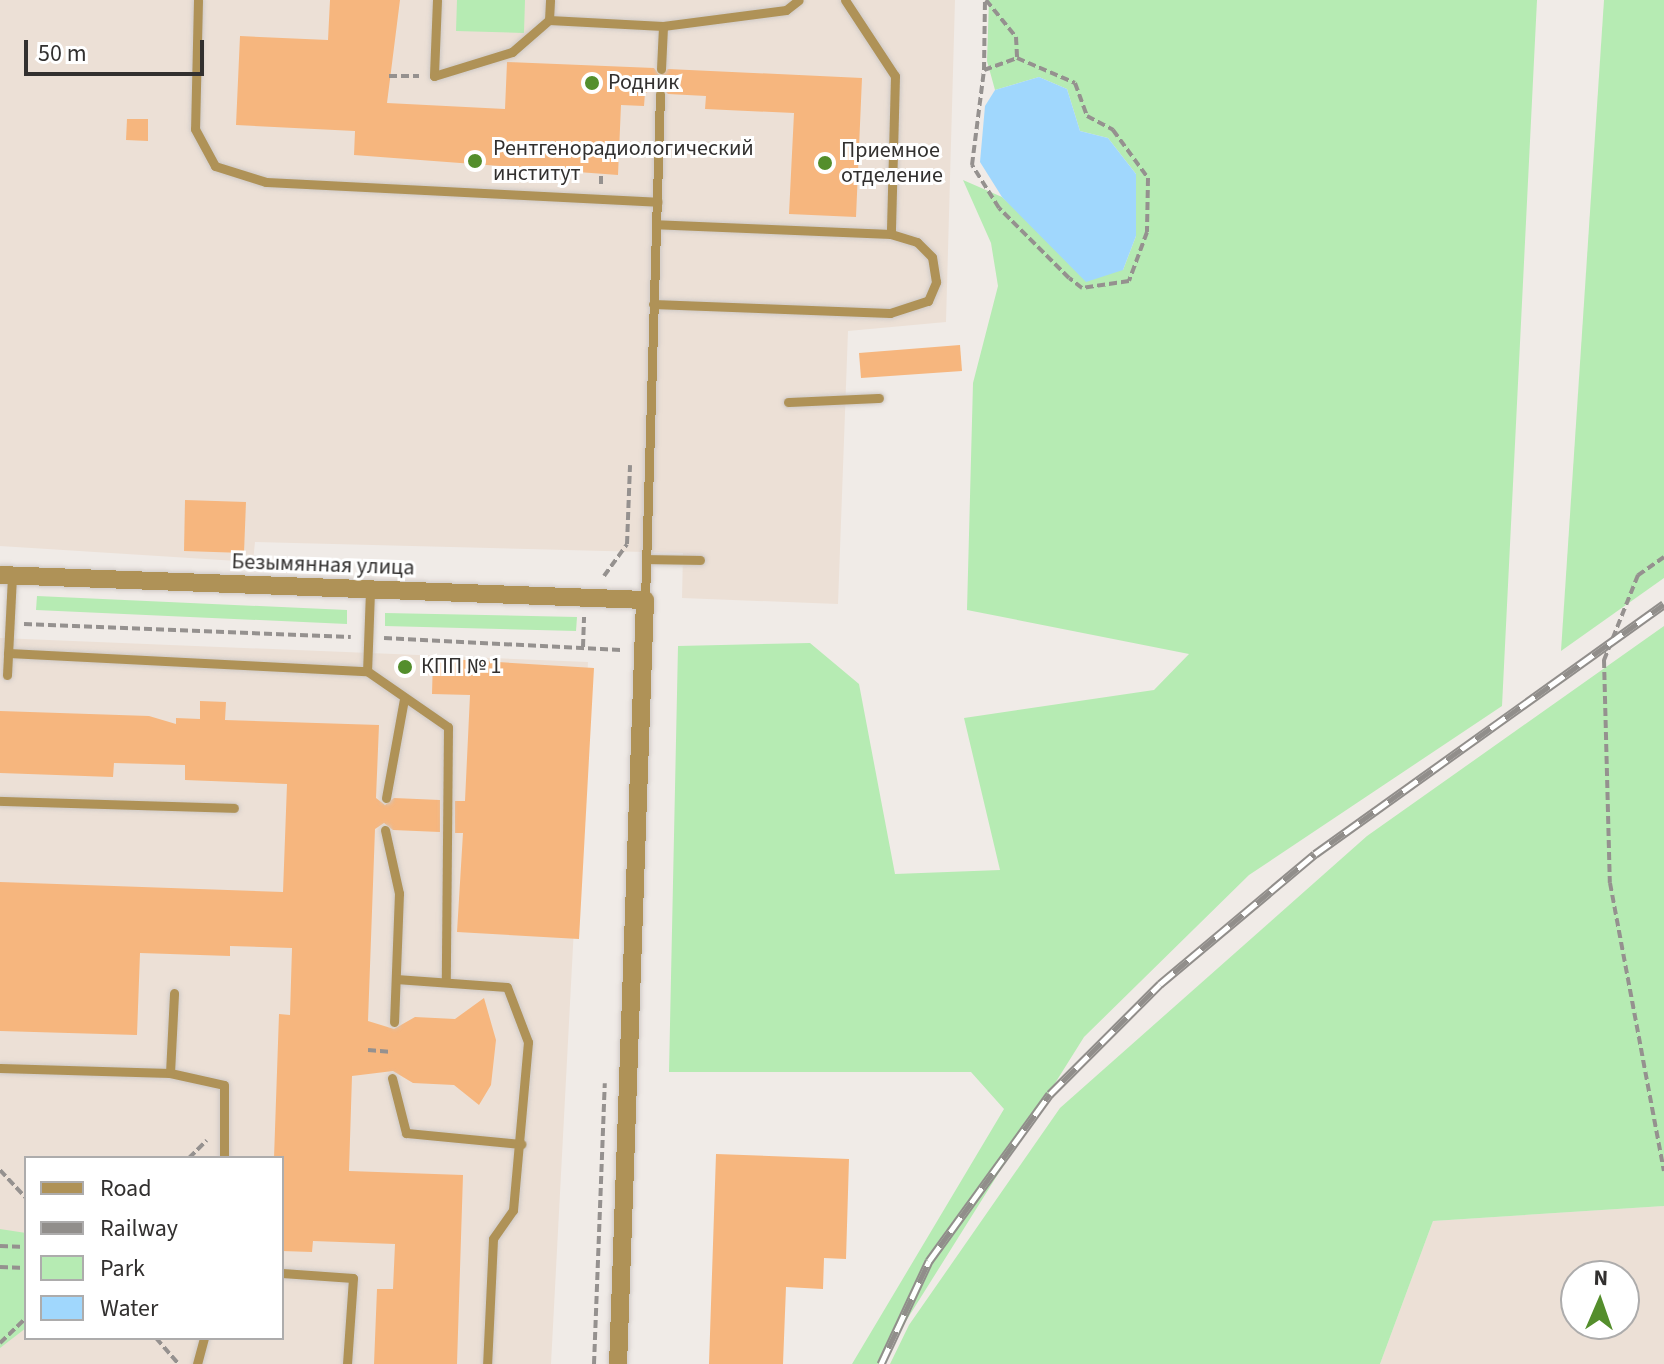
<!DOCTYPE html>
<meta charset="utf-8">
<style>
body{margin:0}
#map{position:relative;width:1664px;height:1364px;overflow:hidden;background:#f0ebe7;font-family:"Source Sans 3",sans-serif}
div>[style]{position:absolute}
.built>*{inset:0;background:#ece0d6}
.green>*{inset:0;background:#b6ebb3}
.water>*{inset:0;background:#a0d7fd}
.building>*{inset:0;background:#f6b67e}
.path>*{height:4px;margin-top:-2px;transform-origin:0;background:repeating-linear-gradient(90deg,#95918f 0 8px,transparent 0 12px)}
.roads{filter:drop-shadow(0 0 2px #cec9c6) drop-shadow(0 0 2px #cec9c6)}
.service>*{height:9px;margin:-4.5px;padding:0 4.5px;transform-origin:4.5px;border-radius:4.5px;background:#af9257}
.minor>*{height:18px;margin:-9px;padding:0 9px;transform-origin:9px;border-radius:9px;background:#af9257}
.rail>*{height:9px;margin-top:-4.5px;transform-origin:0;background:repeating-linear-gradient(90deg,#fff 0 18px,#918e8b 0 36px);box-sizing:border-box;border-block:2px solid #918e8b}
.dots>*{width:22px;height:22px;translate:-50% -50%;box-sizing:border-box;border:4px solid #fff;border-radius:50%}
span{translate:-50% -50%;white-space:nowrap;text-align:center;line-height:1.15;-webkit-text-stroke:6px #fff;paint-order:stroke}
.poi-label{font-size:22px;color:#32302f}
.left{translate:0 -50%;text-align:left}
.street-label{font-size:22px;color:#32302f}
.legend{position:absolute;left:24px;top:1156px;width:260px;height:184px;box-sizing:border-box;background:#fff;border:2px solid #adacac;margin:0;padding:10px 14px;list-style:none;font-size:24px;color:#32302f}
.legend li{display:flex;align-items:center;gap:16px;height:40px}
.legend b{width:40px;border:2px solid #adacac}
.north{position:absolute;left:1560px;top:1260px;width:80px;height:80px;box-sizing:border-box;background:#fff;border:2px solid #adacac;border-radius:50%;rotate:2deg;font-size:22px;font-weight:700;line-height:32px;text-align:center;color:#32302f}
.north::after{content:'';display:block;margin:auto;width:28px;height:36px;background:#548e2c;clip-path:polygon(50% 0,100% 100%,50% 72%,0 100%)}
.scale{position:absolute;left:24px;top:40px;width:180px;height:36px;box-sizing:border-box;border:4px solid #32302f;border-top:0;padding-left:10px;font-size:24px;line-height:28px;white-space:nowrap;color:#32302f;-webkit-text-stroke:6px #fff;paint-order:stroke}
</style>
<div id="map">
<div class="built">
<div style="clip-path:polygon(0 0,955px 0,946px 322px,848px 331px,838px 604px,682px 598px,683px 553px,255px 542px,253px 562px,0 546px)"></div>
<div style="clip-path:polygon(evenodd,0 638px,588px 662px,551px 1364px,0 1364px,0 638px,26px 1158px,282px 1158px,282px 1338px,26px 1338px,26px 1158px)"></div>
<div style="clip-path:polygon(evenodd,1664px 1206px,1664px 1364px,1380px 1364px,1433px 1221px,1664px 1206px,1576px 1276px,1624px 1276px,1624px 1324px,1576px 1324px,1576px 1276px)"></div>
</div>
<div class="green">
<div style="clip-path:polygon(457px 0,525px 0,524px 33px,456px 31px)"></div>
<div style="clip-path:polygon(989px 0,1537px 0,1502px 706px,1249px 875px,1084px 1037px,879px 1364px,852px 1364px,1004px 1109px,971px 1072px,669px 1072px,678px 646px,810px 643px,859px 684px,895px 874px,1000px 870px,964px 718px,1154px 690px,1189px 654px,967px 610px,973px 383px,998px 286px,991px 243px,963px 180px,1002px 197px,1043px 234px,1123px 270px,1136px 236px,1136px 174px,1108px 138px,1080px 131px,1067px 89px,1039px 77px,995px 90px,987px 61px)"></div>
<div style="clip-path:polygon(1604px 0,1664px 0,1664px 578px,1561px 651px)"></div>
<div style="clip-path:polygon(37px 596px,347px 610px,347px 624px,36px 610px)"></div>
<div style="clip-path:polygon(385px 613px,577px 617px,576px 631px,385px 626px)"></div>
<div style="clip-path:polygon(1664px 626px,1664px 1206px,1433px 1221px,1380px 1364px,890px 1364px,909px 1325px,1060px 1108px,1367px 836px)"></div>
<div style="clip-path:polygon(0 1229px,26px 1233px,26px 1328px,0 1348px)"></div>
</div>
<div class="water">
<div style="clip-path:polygon(1039px 77px,1067px 89px,1080px 131px,1108px 138px,1136px 174px,1136px 236px,1123px 270px,1086px 282px,1002px 197px,980px 162px,985px 106px,995px 90px)"></div>
</div>
<div class="building">
<div style="clip-path:polygon(330px 0,400px 0,387px 103px,505px 109px,507px 62px,654px 68px,660px 76px,668px 69px,862px 78px,856px 217px,789px 214px,794px 113px,705px 109px,706px 96px,668px 94px,661px 87px,645px 93px,644px 106px,621px 105px,618px 175px,354px 155px,355px 131px,236px 125px,240px 36px,328px 40px)"></div>
<div style="clip-path:polygon(127px 119px,148px 119px,148px 141px,126px 140px)"></div>
<div style="clip-path:polygon(960px 345px,962px 371px,861px 378px,859px 353px)"></div>
<div style="clip-path:polygon(185px 500px,246px 502px,244px 553px,184px 551px)"></div>
<div style="clip-path:polygon(433px 658px,594px 668px,579px 939px,457px 932px,463px 833px,455px 833px,455px 801px,465px 801px,470px 695px,432px 694px)"></div>
<div style="clip-path:polygon(200px 701px,226px 702px,225px 720px,379px 725px,376px 798px,385px 805px,394px 798px,440px 800px,440px 832px,393px 830px,384px 823px,375px 829px,368px 1021px,394px 1029px,415px 1017px,455px 1019px,484px 998px,496px 1040px,491px 1085px,479px 1105px,454px 1085px,413px 1083px,393px 1071px,352px 1076px,349px 1171px,463px 1175px,457px 1364px,374px 1364px,377px 1289px,393px 1289px,395px 1244px,313px 1241px,312px 1252px,282px 1251px,282px 1158px,274px 1158px,279px 1014px,290px 1015px,292px 948px,230px 946px,230px 956px,140px 953px,137px 1035px,0 1031px,0 882px,283px 892px,287px 784px,185px 780px,185px 765px,114px 763px,113px 777px,0 773px,0 711px,149px 716px,176px 724px,176px 718px,200px 719px)"></div>
<div style="clip-path:polygon(716px 1154px,849px 1159px,846px 1259px,824px 1258px,823px 1289px,786px 1287px,783px 1364px,709px 1364px)"></div>
</div>
<div class="path">
<div style="left:986px;top:0;width:48px;rotate:51deg"></div>
<div style="left:1016px;top:37px;width:21px;rotate:87deg"></div>
<div style="left:1017px;top:58px;width:63px;rotate:23.3deg"></div>
<div style="left:1075px;top:83px;width:35px;rotate:70deg"></div>
<div style="left:1087px;top:116px;width:30px;rotate:28deg"></div>
<div style="left:1113px;top:130px;width:59px;rotate:53.9deg"></div>
<div style="left:1148px;top:178px;width:54px;rotate:91.1deg"></div>
<div style="left:1147px;top:232px;width:52px;rotate:110.2deg"></div>
<div style="left:1129px;top:281px;width:48px;rotate:171.5deg"></div>
<div style="left:1082px;top:288px;width:16px;rotate:-142deg"></div>
<div style="left:1069px;top:278px;width:99px;rotate:-135deg"></div>
<div style="left:999px;top:208px;width:51px;rotate:-122.1deg"></div>
<div style="left:972px;top:165px;width:96px;rotate:-82.8deg"></div>
<div style="left:984px;top:70px;width:35px;rotate:-20deg"></div>
<div style="left:984px;top:70px;width:70px;rotate:-89.2deg"></div>
<div style="left:389px;top:76px;width:30px"></div>
<div style="left:601px;top:184px;width:10px;rotate:-90deg"></div>
<div style="left:1664px;top:557px;width:32px;rotate:145deg"></div>
<div style="left:1638px;top:575px;width:92px;rotate:111.8deg"></div>
<div style="left:1604px;top:660px;width:223px;rotate:88.5deg"></div>
<div style="left:1610px;top:883px;width:293px;rotate:79.4deg"></div>
<div style="left:604px;top:576px;width:39px;rotate:-54deg"></div>
<div style="left:627px;top:544px;width:79px;rotate:-87.8deg"></div>
<div style="left:24px;top:624px;width:327px;rotate:2.3deg"></div>
<div style="left:384px;top:638px;width:237px;rotate:2.9deg"></div>
<div style="left:583px;top:647px;width:30px;rotate:-88deg"></div>
<div style="left:368px;top:1050px;width:24px;rotate:5deg"></div>
<div style="left:189px;top:1158px;width:25px;rotate:-45deg"></div>
<div style="left:0;top:1170px;width:38px;rotate:47deg"></div>
<div style="left:0;top:1246px;width:26px;rotate:2deg"></div>
<div style="left:0;top:1267px;width:26px;rotate:2deg"></div>
<div style="left:156px;top:1338px;width:35px;rotate:49deg"></div>
<div style="left:0;top:1343px;width:36px;rotate:-44deg"></div>
<div style="left:594px;top:1364px;width:281px;rotate:-87.8deg"></div>
</div>
<div class="roads">
<div class="service">
<div style="left:198px;top:0;width:129px;rotate:91.3deg"></div>
<div style="left:195px;top:129px;width:42px;rotate:61.6deg"></div>
<div style="left:215px;top:166px;width:53px;rotate:17.4deg"></div>
<div style="left:266px;top:182px;width:392px;rotate:2.9deg"></div>
<div style="left:437px;top:0;width:76px;rotate:92.3deg"></div>
<div style="left:434px;top:76px;width:82px;rotate:-17.1deg"></div>
<div style="left:512px;top:52px;width:49px;rotate:-40.9deg"></div>
<div style="left:549px;top:20px;width:114px;rotate:3deg"></div>
<div style="left:663px;top:26px;width:124px;rotate:-7.4deg"></div>
<div style="left:786px;top:10px;width:16px;rotate:-38deg"></div>
<div style="left:845px;top:0;width:91px;rotate:56.7deg"></div>
<div style="left:895px;top:76px;width:158px;rotate:91.5deg"></div>
<div style="left:549px;top:20px;width:20px;rotate:-87deg"></div>
<div style="left:661px;top:69px;width:43px;rotate:-87.3deg"></div>
<div style="left:653px;top:304px;width:237px;rotate:2.2deg"></div>
<div style="left:890px;top:313px;width:40px;rotate:-18deg"></div>
<div style="left:928px;top:301px;width:21px;rotate:-67deg"></div>
<div style="left:936px;top:282px;width:25px;rotate:-99deg"></div>
<div style="left:932px;top:257px;width:21px;rotate:-135deg"></div>
<div style="left:917px;top:242px;width:27px;rotate:-163deg"></div>
<div style="left:891px;top:234px;width:235px;rotate:-177.6deg"></div>
<div style="left:788px;top:402px;width:91px;rotate:-2.5deg"></div>
<div style="left:646px;top:559px;width:54px;rotate:1.1deg"></div>
<div style="left:370px;top:591px;width:80px;rotate:92.1deg"></div>
<div style="left:367px;top:671px;width:98px;rotate:34.7deg"></div>
<div style="left:448px;top:727px;width:254px;rotate:90.5deg"></div>
<div style="left:645px;top:600px;width:506px;rotate:-88.3deg"></div>
<div style="left:8px;top:653px;width:359px;rotate:2.9deg"></div>
<div style="left:7px;top:675px;width:99px;rotate:-87.1deg"></div>
<div style="left:386px;top:798px;width:101px;rotate:-79.7deg"></div>
<div style="left:0;top:801px;width:234px;rotate:1.7deg"></div>
<div style="left:385px;top:830px;width:65px;rotate:77.5deg"></div>
<div style="left:399px;top:893px;width:129px;rotate:92.2deg"></div>
<div style="left:396px;top:979px;width:111px;rotate:4.1deg"></div>
<div style="left:507px;top:987px;width:59px;rotate:69.1deg"></div>
<div style="left:528px;top:1042px;width:169px;rotate:95.1deg"></div>
<div style="left:513px;top:1210px;width:35px;rotate:125deg"></div>
<div style="left:493px;top:1239px;width:125px;rotate:92.7deg"></div>
<div style="left:0;top:1068px;width:170px;rotate:1.7deg"></div>
<div style="left:170px;top:1073px;width:55px;rotate:12.5deg"></div>
<div style="left:224px;top:1085px;width:73px;rotate:90deg"></div>
<div style="left:170px;top:1073px;width:80px;rotate:-87.1deg"></div>
<div style="left:392px;top:1078px;width:57px;rotate:75.7deg"></div>
<div style="left:406px;top:1133px;width:116px;rotate:5.5deg"></div>
<div style="left:282px;top:1273px;width:71px;rotate:4deg"></div>
<div style="left:353px;top:1278px;width:86px;rotate:94deg"></div>
<div style="left:197px;top:1364px;width:27px;rotate:-75deg"></div>
</div>
<div class="minor">
<div style="left:0;top:575px;width:645px;rotate:2.22deg"></div>
<div style="left:645px;top:600px;width:764px;rotate:92.02deg"></div>
</div>
</div>
<div class="rail">
<div style="left:881px;top:1364px;width:114px;rotate:-65deg"></div>
<div style="left:929px;top:1261px;width:206px;rotate:-54.1deg"></div>
<div style="left:1050px;top:1094px;width:156px;rotate:-45deg"></div>
<div style="left:1160px;top:984px;width:202px;rotate:-40deg"></div>
<div style="left:1315px;top:854px;width:429px;rotate:-35.6deg"></div>
</div>
<div class="dots">
<div style="left:592px;top:83px;background:#548e2c"></div>
<div style="left:475px;top:161px;background:#548e2c"></div>
<div style="left:825px;top:163px;background:#548e2c"></div>
<div style="left:405px;top:667px;background:#548e2c"></div>
</div>
<div class="poi-label">
<span class="left" style="left:608px;top:83px">Родник</span>
<span class="left" style="left:493px;top:161px">Рентгенорадиологический<br>институт</span>
<span class="left" style="left:841px;top:163px">Приемное<br>отделение</span>
<span class="left" style="left:421px;top:667px">КПП № 1</span>
</div>
<div class="street-label">
<span style="left:323px;top:565px;rotate:2deg">Безымянная улица</span>
</div>
<ul class="legend">
<li><b style="height:10px;background:#af9257"></b>Road</li>
<li><b style="height:10px;background:#918e8b"></b>Railway</li>
<li><b style="height:22px;background:#b6ebb3"></b>Park</li>
<li><b style="height:22px;background:#a0d7fd"></b>Water</li>
</ul>
<div class="north">N</div>
<div class="scale">50 m</div>
</div>
